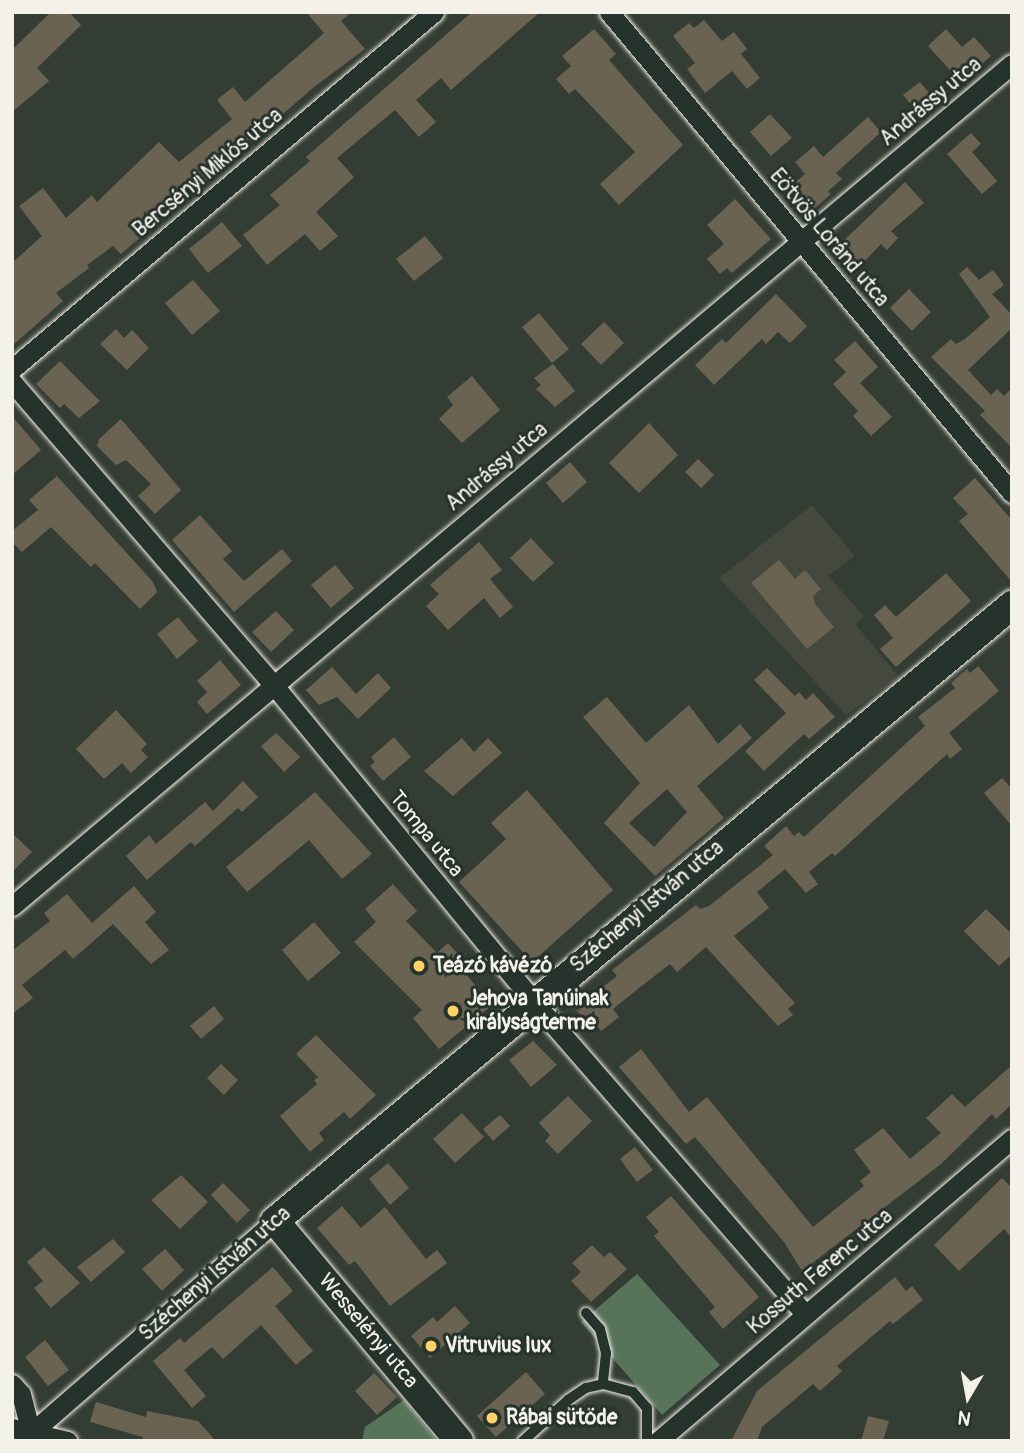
<!DOCTYPE html>
<meta charset="utf-8">
<style>
body{margin:0}
#map{position:relative;width:1024px;height:1453px;overflow:hidden;background:#343d34;font-family:Pangolin,sans-serif}
div>[style]{position:absolute}
.built>*{inset:0;background:#44483d}
.green>*{inset:0;background:#57745b}
.building>*{inset:0;background:#6a6352}
.roads{filter:drop-shadow(0 0 2px #f4f1e8) drop-shadow(0 0 2px #f4f1e8)}
.lane>*{height:10px;margin:-5px;padding:0 5px;transform-origin:5px;border-radius:5px;background:#26332d}
.street>*{height:19px;margin:-9.5px;padding:0 9.5px;transform-origin:9.5px;border-radius:9.5px;background:#26332d}
.secondary>*{height:28px;margin:-14px;padding:0 14px;transform-origin:14px;border-radius:14px;background:#26332d}
.dots>*{width:19px;height:19px;translate:-50% -50%;box-sizing:border-box;border:4px solid #26332d;border-radius:50%}
span{translate:-50% -50%;white-space:nowrap;text-align:center;line-height:1.15;-webkit-text-stroke:6px #26332d;paint-order:stroke}
.street-label{font-size:21px;color:#f4f1e8}
.poi-label{font-size:21px;color:#f4f1e8;font-weight:700}
.left{translate:0 -50%;text-align:left}
.frame{position:absolute;inset:0;border:14px solid #f4f1e8;pointer-events:none}
.north{position:absolute;left:933px;top:1362px;width:70px;height:70px;-webkit-text-stroke:5px #26332d;paint-order:stroke;rotate:190deg;font-size:19px;font-weight:700;line-height:28px;text-align:center;color:#f4f1e8}
.north::after{content:'';display:block;margin:auto;width:24px;height:32px;background:#f4f1e8;clip-path:polygon(50% 0,100% 100%,50% 72%,0 100%)}
</style>
<div id="map">
<div class="built">
<div style="clip-path:polygon(812px 505px,855px 556px,828px 576px,864px 616px,856px 625px,899px 677px,846px 715px,719px 578px)"></div>
</div>
<div class="green">
<div style="clip-path:polygon(637px 1274px,720px 1365px,662px 1415px,581px 1322px)"></div>
<div style="clip-path:polygon(404px 1400px,437px 1441px,362px 1441px,365px 1427px)"></div>
</div>
<div class="building">
<div style="clip-path:polygon(51px 12px,69px 12px,81px 25px,37px 68px,49px 81px,12px 112px,12px 50px)"></div>
<div style="clip-path:polygon(306px 12px,352px 12px,341px 21px,365px 49px,314px 87px,121px 254px,113px 246px,87px 265px,89px 268px,56px 293px,63px 301px,12px 346px,12px 263px,42px 236px,19px 206px,43px 188px,66px 218px,92px 195px,97px 202px,159px 142px,179px 162px,232px 119px,217px 100px,233px 87px,245px 102px,324px 33px)"></div>
<div style="clip-path:polygon(472px 12px,540px 12px,451px 90px,441px 78px,416px 100px,436px 122px,419px 137px,395px 110px,337px 158px,354px 177px,316px 212px,338px 236px,320px 251px,305px 234px,267px 265px,243px 235px,280px 205px,270px 195px,310px 161px,306px 157px)"></div>
<div style="clip-path:polygon(704px 20px,722px 41px,734px 32px,747px 49px,741px 54px,760px 78px,747px 89px,732px 71px,705px 93px,687px 69px,695px 63px,673px 36px,689px 23px,694px 28px)"></div>
<div style="clip-path:polygon(594px 29px,616px 54px,609px 60px,683px 145px,619px 205px,600px 184px,635px 152px,575px 89px,569px 94px,556px 79px,571px 66px,562px 56px)"></div>
<div style="clip-path:polygon(946px 29px,962px 47px,974px 37px,991px 56px,961px 82px,928px 46px)"></div>
<div style="clip-path:polygon(920px 82px,935px 100px,919px 114px,903px 95px)"></div>
<div style="clip-path:polygon(770px 114px,792px 138px,771px 156px,750px 132px)"></div>
<div style="clip-path:polygon(868px 117px,881px 132px,836px 173px,842px 179px,828px 191px,831px 194px,806px 216px,785px 191px,805px 174px,795px 162px,814px 146px,823px 157px)"></div>
<div style="clip-path:polygon(971px 133px,981px 144px,972px 152px,997px 181px,982px 194px,947px 154px)"></div>
<div style="clip-path:polygon(905px 182px,924px 203px,891px 231px,898px 238px,887px 250px,881px 244px,859px 267px,837px 247px)"></div>
<div style="clip-path:polygon(735px 199px,771px 239px,732px 273px,727px 268px,720px 274px,707px 259px,724px 244px,707px 225px)"></div>
<div style="clip-path:polygon(222px 222px,242px 246px,208px 273px,189px 249px)"></div>
<div style="clip-path:polygon(425px 236px,443px 258px,414px 281px,396px 259px)"></div>
<div style="clip-path:polygon(967px 267px,979px 280px,993px 270px,1004px 285px,992px 294px,1012px 315px,1012px 328px,968px 370px,991px 395px,997px 389px,1004px 396px,1012px 388px,1012px 448px,980px 415px,985px 411px,931px 357px,951px 339px,956px 344px,965px 339px,990px 317px,959px 274px)"></div>
<div style="clip-path:polygon(193px 280px,220px 311px,192px 335px,165px 303px)"></div>
<div style="clip-path:polygon(909px 289px,931px 312px,912px 331px,890px 308px)"></div>
<div style="clip-path:polygon(776px 294px,807px 326px,790px 343px,778px 332px,766px 344px,762px 339px,714px 385px,695px 365px,722px 339px,726px 343px)"></div>
<div style="clip-path:polygon(539px 313px,569px 349px,552px 363px,522px 327px)"></div>
<div style="clip-path:polygon(604px 322px,624px 343px,601px 365px,581px 344px)"></div>
<div style="clip-path:polygon(116px 329px,124px 338px,132px 330px,149px 348px,127px 370px,100px 344px)"></div>
<div style="clip-path:polygon(855px 341px,878px 367px,860px 383px,892px 417px,871px 436px,853px 416px,858px 411px,833px 384px,846px 372px,834px 360px)"></div>
<div style="clip-path:polygon(60px 361px,100px 401px,79px 418px,64px 404px,60px 408px,36px 384px)"></div>
<div style="clip-path:polygon(553px 364px,575px 391px,555px 407px,536px 389px,541px 385px,534px 378px)"></div>
<div style="clip-path:polygon(472px 376px,500px 410px,462px 443px,439px 419px,453px 405px,447px 397px)"></div>
<div style="clip-path:polygon(12px 416px,41px 450px,12px 475px)"></div>
<div style="clip-path:polygon(121px 419px,181px 490px,155px 514px,138px 496px,151px 484px,126px 460px,116px 465px,97px 446px,99px 439px)"></div>
<div style="clip-path:polygon(649px 423px,678px 455px,639px 493px,609px 463px)"></div>
<div style="clip-path:polygon(698px 459px,714px 475px,701px 488px,685px 472px)"></div>
<div style="clip-path:polygon(570px 462px,587px 482px,563px 503px,546px 483px)"></div>
<div style="clip-path:polygon(57px 476px,153px 582px,157px 592px,140px 609px,95px 563px,91px 567px,51px 527px,22px 552px,12px 542px,12px 531px,38px 510px,29px 500px)"></div>
<div style="clip-path:polygon(975px 478px,1012px 520px,1012px 582px,959px 521px,968px 514px,953px 498px)"></div>
<div style="clip-path:polygon(200px 515px,232px 551px,223px 559px,244px 581px,282px 549px,292px 561px,234px 612px,172px 540px)"></div>
<div style="clip-path:polygon(531px 538px,554px 563px,533px 582px,510px 558px)"></div>
<div style="clip-path:polygon(479px 542px,502px 570px,490px 579px,513px 607px,500px 618px,484px 598px,448px 630px,426px 606px,439px 594px,430px 585px)"></div>
<div style="clip-path:polygon(779px 560px,795px 579px,805px 570px,821px 589px,813px 596px,815px 604px,834px 627px,807px 649px,751px 583px)"></div>
<div style="clip-path:polygon(335px 565px,354px 588px,331px 608px,311px 585px)"></div>
<div style="clip-path:polygon(946px 573px,971px 601px,896px 667px,880px 649px,893px 638px,874px 615px,885px 605px,896px 617px)"></div>
<div style="clip-path:polygon(276px 611px,294px 630px,271px 652px,252px 632px)"></div>
<div style="clip-path:polygon(178px 617px,198px 641px,177px 659px,157px 634px)"></div>
<div style="clip-path:polygon(220px 660px,241px 685px,207px 714px,197px 702px,207px 692px,197px 681px)"></div>
<div style="clip-path:polygon(978px 666px,999px 691px,949px 733px,962px 749px,950px 759px,947px 754px,835px 856px,832px 853px,809px 872px,818px 884px,806px 893px,785px 869px,757px 892px,769px 908px,734px 936px,795px 1003px,788px 1009px,793px 1015px,778px 1026px,706px 947px,677px 972px,670px 964px,639px 988px,613px 1009px,619px 1017px,601px 1031px,593px 1020px,588px 1024px,572px 1005px,588px 992px,591px 996px,617px 976px,612px 970px,696px 905px,700px 909px,709px 906px,773px 855px,764px 846px,786px 826px,794px 836px,799px 832px,804px 837px,925px 726px,918px 717px,955px 688px,951px 683px,967px 669px,970px 673px)"></div>
<div style="clip-path:polygon(332px 667px,356px 694px,378px 673px,391px 688px,358px 719px,337px 697px,319px 705px,306px 690px)"></div>
<div style="clip-path:polygon(767px 668px,795px 696px,799px 692px,806px 700px,813px 693px,835px 717px,809px 739px,804px 734px,764px 771px,745px 751px,786px 713px,754px 680px)"></div>
<div style="clip-path:polygon(evenodd,607px 697px,646px 743px,689px 705px,718px 744px,740px 724px,752px 738px,697px 786px,724px 818px,655px 876px,604px 823px,640px 783px,583px 717px,607px 697px,667px 789px,687px 812px,654px 847px,629px 823px,667px 789px)"></div>
<div style="clip-path:polygon(116px 710px,147px 744px,141px 750px,148px 757px,131px 773px,122px 763px,104px 779px,76px 749px)"></div>
<div style="clip-path:polygon(276px 733px,300px 757px,284px 772px,261px 746px)"></div>
<div style="clip-path:polygon(394px 737px,411px 757px,383px 781px,370px 766px,375px 762px,371px 757px)"></div>
<div style="clip-path:polygon(462px 738px,474px 752px,488px 738px,502px 753px,453px 796px,424px 771px)"></div>
<div style="clip-path:polygon(1002px 778px,1012px 789px,1012px 826px,984px 793px)"></div>
<div style="clip-path:polygon(243px 781px,258px 797px,242px 812px,238px 808px,195px 846px,191px 842px,147px 880px,126px 856px,149px 835px,156px 844px,205px 802px,213px 811px)"></div>
<div style="clip-path:polygon(527px 790px,613px 890px,532px 962px,459px 882px,506px 839px,491px 823px)"></div>
<div style="clip-path:polygon(315px 792px,372px 854px,342px 879px,309px 840px,247px 892px,226px 867px)"></div>
<div style="clip-path:polygon(12px 833px,32px 852px,12px 872px)"></div>
<div style="clip-path:polygon(393px 884px,417px 911px,406px 921px,437px 953px,448px 943px,459px 955px,454px 960px,492px 1005px,439px 1049px,413px 1018px,422px 1010px,354px 942px,376px 922px,365px 909px)"></div>
<div style="clip-path:polygon(134px 886px,156px 912px,145px 922px,169px 950px,151px 964px,113px 924px,73px 959px,65px 950px,22px 985px,33px 998px,12px 1014px,12px 951px,50px 921px,44px 913px,67px 894px,92px 923px)"></div>
<div style="clip-path:polygon(986px 909px,1012px 934px,1012px 954px,999px 966px,964px 931px)"></div>
<div style="clip-path:polygon(314px 922px,341px 953px,308px 981px,282px 950px)"></div>
<div style="clip-path:polygon(214px 1006px,224px 1019px,201px 1039px,190px 1026px)"></div>
<div style="clip-path:polygon(316px 1035px,376px 1095px,350px 1119px,344px 1112px,319px 1133px,324px 1140px,310px 1152px,280px 1116px,317px 1084px,314px 1080px,318px 1077px,296px 1054px)"></div>
<div style="clip-path:polygon(533px 1041px,557px 1065px,531px 1087px,509px 1060px)"></div>
<div style="clip-path:polygon(641px 1049px,689px 1112px,707px 1097px,813px 1227px,864px 1186px,860px 1181px,871px 1172px,854px 1150px,883px 1128px,910px 1159px,941px 1133px,926px 1118px,952px 1094px,965px 1107px,1012px 1065px,1012px 1104px,996px 1119px,992px 1114px,941px 1164px,802px 1271px,784px 1242px,695px 1137px,686px 1144px,619px 1067px)"></div>
<div style="clip-path:polygon(221px 1064px,238px 1080px,224px 1095px,207px 1078px)"></div>
<div style="clip-path:polygon(568px 1096px,592px 1121px,558px 1154px,545px 1141px,550px 1135px,539px 1123px)"></div>
<div style="clip-path:polygon(462px 1113px,484px 1137px,455px 1163px,433px 1139px)"></div>
<div style="clip-path:polygon(500px 1115px,510px 1126px,493px 1141px,483px 1129px)"></div>
<div style="clip-path:polygon(635px 1147px,653px 1170px,637px 1182px,620px 1159px)"></div>
<div style="clip-path:polygon(388px 1163px,409px 1188px,390px 1205px,369px 1179px)"></div>
<div style="clip-path:polygon(181px 1175px,208px 1202px,180px 1229px,151px 1200px)"></div>
<div style="clip-path:polygon(1002px 1178px,1012px 1188px,1012px 1238px,1004px 1229px,959px 1271px,934px 1245px)"></div>
<div style="clip-path:polygon(223px 1183px,250px 1210px,237px 1223px,211px 1195px)"></div>
<div style="clip-path:polygon(671px 1196px,759px 1297px,723px 1329px,709px 1312px,715px 1307px,654px 1236px,659px 1232px,646px 1217px)"></div>
<div style="clip-path:polygon(342px 1206px,361px 1228px,385px 1207px,426px 1259px,437px 1250px,447px 1263px,390px 1306px,355px 1261px,349px 1265px,317px 1228px)"></div>
<div style="clip-path:polygon(113px 1239px,125px 1252px,91px 1282px,77px 1267px)"></div>
<div style="clip-path:polygon(592px 1245px,604px 1257px,610px 1252px,627px 1269px,591px 1302px,571px 1281px,581px 1272px,572px 1263px)"></div>
<div style="clip-path:polygon(44px 1247px,80px 1283px,51px 1308px,34px 1288px,43px 1281px,27px 1262px)"></div>
<div style="clip-path:polygon(165px 1249px,184px 1270px,162px 1291px,142px 1269px)"></div>
<div style="clip-path:polygon(273px 1267px,293px 1291px,275px 1306px,313px 1351px,296px 1365px,261px 1325px,223px 1359px,212px 1347px,184px 1370px,206px 1396px,192px 1408px,153px 1361px,180px 1338px,184px 1343px)"></div>
<div style="clip-path:polygon(895px 1277px,906px 1291px,912px 1286px,923px 1300px,893px 1324px,890px 1321px,837px 1366px,842px 1371px,820px 1391px,813px 1384px,762px 1427px,757px 1441px,731px 1441px,757px 1391px)"></div>
<div style="clip-path:polygon(455px 1306px,470px 1323px,430px 1358px,411px 1336px,433px 1317px,437px 1322px)"></div>
<div style="clip-path:polygon(45px 1340px,69px 1370px,48px 1386px,25px 1357px)"></div>
<div style="clip-path:polygon(526px 1372px,545px 1394px,496px 1437px,477px 1416px)"></div>
<div style="clip-path:polygon(374px 1373px,397px 1397px,377px 1415px,355px 1391px)"></div>
<div style="clip-path:polygon(96px 1402px,146px 1417px,147px 1411px,198px 1421px,216px 1441px,142px 1441px,143px 1437px,90px 1422px)"></div>
<div style="clip-path:polygon(868px 1416px,889px 1421px,883px 1441px,861px 1441px)"></div>
</div>
<div class="roads">
<div class="lane">
<div style="left:586px;top:1313px;width:21px;rotate:49deg"></div>
<div style="left:600px;top:1329px;width:25px;rotate:76deg"></div>
<div style="left:606px;top:1353px;width:31px;rotate:96deg"></div>
<div style="left:523px;top:1441px;width:61px;rotate:-42.3deg"></div>
<div style="left:568px;top:1400px;width:22px;rotate:-34deg"></div>
<div style="left:586px;top:1388px;width:17px;rotate:-13deg"></div>
<div style="left:603px;top:1384px;width:31px;rotate:15deg"></div>
<div style="left:633px;top:1392px;width:21px;rotate:49deg"></div>
<div style="left:647px;top:1408px;width:33px;rotate:90deg"></div>
</div>
<div class="street">
<div style="left:609px;top:12px;width:628px;rotate:50.04deg"></div>
<div style="left:12px;top:369px;width:553px;rotate:-40.23deg"></div>
<div style="left:12px;top:382px;width:398px;rotate:49.2deg"></div>
<div style="left:272px;top:683px;width:431px;rotate:50.6deg"></div>
<div style="left:546px;top:1016px;width:395px;rotate:49deg"></div>
<div style="left:12px;top:906px;width:1307px;rotate:-40.1deg"></div>
<div style="left:12px;top:1384px;width:13px;rotate:48deg"></div>
<div style="left:21px;top:1394px;width:40px;rotate:75.6deg"></div>
<div style="left:12px;top:1428px;width:57px;rotate:13.3deg"></div>
<div style="left:31px;top:1433px;width:323px;rotate:-41deg"></div>
<div style="left:658px;top:1441px;width:465px;rotate:-40.5deg"></div>
</div>
<div class="secondary">
<div style="left:459px;top:1441px;width:287px;rotate:-129.9deg"></div>
<div style="left:275px;top:1221px;width:961px;rotate:-39.89deg"></div>
</div>
</div>
<div class="dots">
<div style="left:419px;top:966px;background:#ffd166"></div>
<div style="left:453px;top:1011px;background:#ffd166"></div>
<div style="left:431px;top:1346px;background:#ffd166"></div>
<div style="left:492px;top:1418px;background:#ffd166"></div>
</div>
<div class="street-label">
<span style="left:931px;top:102px;rotate:-40deg">Andrássy utca</span>
<span style="left:208px;top:173px;rotate:-40deg">Bercsényi Miklós utca</span>
<span style="left:829px;top:238px;rotate:50deg">Eötvös Loránd utca</span>
<span style="left:497px;top:467px;rotate:-40deg">Andrássy utca</span>
<span style="left:426px;top:834px;rotate:51deg">Tompa utca</span>
<span style="left:647px;top:907px;rotate:-40deg">Széchenyi István utca</span>
<span style="left:820px;top:1272px;rotate:-40deg">Kossuth Ferenc utca</span>
<span style="left:215px;top:1274px;rotate:-41deg">Széchenyi István utca</span>
<span style="left:368px;top:1331px;rotate:50deg">Wesselényi utca</span>
</div>
<div class="poi-label">
<span class="left" style="left:433px;top:966px">Teázó kávézó</span>
<span class="left" style="left:467px;top:1011px">Jehova Tanúinak<br>királyságterme</span>
<span class="left" style="left:445px;top:1346px">Vitruvius lux</span>
<span class="left" style="left:506px;top:1418px">Rábai sütöde</span>
</div>
<div class="frame"></div>
<div class="north">N</div>
</div>
